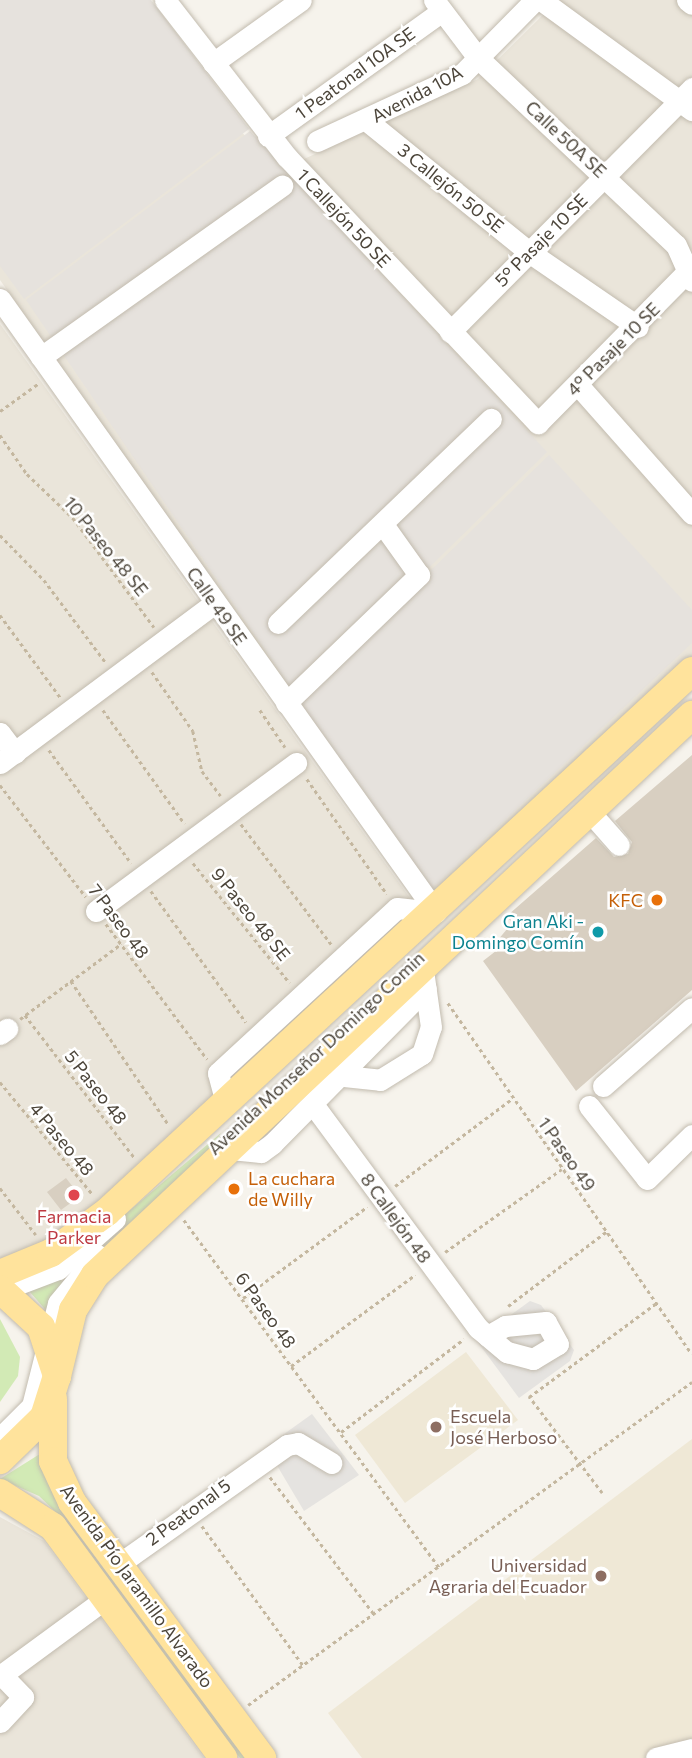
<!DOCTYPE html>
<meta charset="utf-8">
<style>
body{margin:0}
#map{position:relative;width:692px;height:1758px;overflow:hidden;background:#f6f3ec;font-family:Commissioner,sans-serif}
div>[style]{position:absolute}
.residential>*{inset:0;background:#eae5da}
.industrial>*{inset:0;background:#e6e2dd}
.education>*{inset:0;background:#efe8d6}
.green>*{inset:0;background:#d2eab5}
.parking>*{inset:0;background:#e5e3e0}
.building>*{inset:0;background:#d8cfc1}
.path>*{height:2.5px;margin-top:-1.25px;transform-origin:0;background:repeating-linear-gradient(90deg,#c4b79f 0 3.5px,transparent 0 7px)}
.roads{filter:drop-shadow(0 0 2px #c2bbae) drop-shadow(0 0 2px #c2bbae)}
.minor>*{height:21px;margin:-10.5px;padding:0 10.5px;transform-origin:10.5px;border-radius:10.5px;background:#fff}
.major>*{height:28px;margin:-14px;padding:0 14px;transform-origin:14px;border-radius:14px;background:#ffe39c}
.dots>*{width:19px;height:19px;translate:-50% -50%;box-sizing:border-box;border:4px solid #fff;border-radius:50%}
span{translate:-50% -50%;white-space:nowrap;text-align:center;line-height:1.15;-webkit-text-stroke:5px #fff;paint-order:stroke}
.street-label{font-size:18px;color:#4b4439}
.food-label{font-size:18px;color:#c56008}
.right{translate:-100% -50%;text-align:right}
.left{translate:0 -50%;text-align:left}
.culture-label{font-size:18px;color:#0d838f}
.health-label{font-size:18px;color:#be3a42}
.education-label{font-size:18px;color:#785e54}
</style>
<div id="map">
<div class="residential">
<div style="clip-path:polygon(0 0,234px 124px,278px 171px,478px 79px,558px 0,692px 0,692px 659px,436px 898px,0 280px)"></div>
<div style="clip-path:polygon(0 324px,417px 908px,64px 1235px,0 1264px)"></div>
<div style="clip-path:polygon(0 1517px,44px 1541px,204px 1758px,0 1758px)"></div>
</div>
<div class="industrial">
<div style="clip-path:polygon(0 0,151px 0,249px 129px,24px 299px,0 266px)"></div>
<div style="clip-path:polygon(250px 131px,547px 452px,297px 697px,26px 300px)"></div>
<div style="clip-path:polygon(549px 455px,692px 610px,692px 643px,430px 891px,297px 701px)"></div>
</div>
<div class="education">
<div style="clip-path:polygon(466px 1352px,518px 1420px,405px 1503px,355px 1435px)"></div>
<div style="clip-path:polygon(692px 1439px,692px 1758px,362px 1758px,328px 1713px)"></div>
</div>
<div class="green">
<div style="clip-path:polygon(221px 1133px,211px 1149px,57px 1323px,23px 1284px,89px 1245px)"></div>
<div style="clip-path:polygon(0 1319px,20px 1357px,18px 1376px,0 1402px)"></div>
<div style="clip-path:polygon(43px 1452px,251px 1758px,240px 1758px,62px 1518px,39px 1496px,0 1479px)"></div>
</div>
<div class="parking">
<div style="clip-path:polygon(530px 1301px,541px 1305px,574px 1350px,570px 1361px,519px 1398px,476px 1340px)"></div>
<div style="clip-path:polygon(312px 1414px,359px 1475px,304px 1511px,266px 1447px)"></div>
</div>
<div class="building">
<div style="clip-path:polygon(692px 755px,692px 990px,576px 1091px,483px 961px,501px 947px,497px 941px,512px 923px,507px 916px,596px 838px,614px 857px,628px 854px,632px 842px,615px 821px)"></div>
<div style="clip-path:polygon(66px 1178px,80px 1196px,61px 1210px,47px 1192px)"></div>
</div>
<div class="path">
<div style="left:0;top:411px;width:48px;rotate:-35.7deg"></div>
<div style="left:0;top:435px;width:47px;rotate:55.3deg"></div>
<div style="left:27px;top:474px;width:64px;rotate:43.7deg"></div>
<div style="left:73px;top:518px;width:136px;rotate:53.4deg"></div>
<div style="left:0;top:535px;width:63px;rotate:45.6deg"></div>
<div style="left:44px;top:580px;width:104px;rotate:53.2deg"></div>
<div style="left:0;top:615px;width:102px;rotate:53.8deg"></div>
<div style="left:152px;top:672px;width:72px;rotate:55.2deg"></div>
<div style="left:193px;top:731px;width:41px;rotate:77.3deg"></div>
<div style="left:202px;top:771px;width:31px;rotate:53deg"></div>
<div style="left:103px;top:710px;width:140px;rotate:54.3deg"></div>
<div style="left:260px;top:710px;width:45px;rotate:56deg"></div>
<div style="left:49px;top:750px;width:140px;rotate:54deg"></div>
<div style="left:307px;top:779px;width:140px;rotate:55.2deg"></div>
<div style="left:0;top:785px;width:141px;rotate:52.5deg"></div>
<div style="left:241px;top:824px;width:151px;rotate:53.1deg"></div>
<div style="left:193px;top:863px;width:154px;rotate:51.1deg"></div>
<div style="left:151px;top:891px;width:162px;rotate:54.1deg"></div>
<div style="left:106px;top:924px;width:169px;rotate:53.2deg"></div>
<div style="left:71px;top:981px;width:174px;rotate:55.8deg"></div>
<div style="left:448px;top:1003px;width:427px;rotate:55.2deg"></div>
<div style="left:25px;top:1015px;width:179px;rotate:52.5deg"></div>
<div style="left:20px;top:1019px;width:126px;rotate:-36.6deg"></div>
<div style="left:0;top:1082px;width:146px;rotate:50.5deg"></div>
<div style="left:395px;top:1186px;width:147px;rotate:-36.7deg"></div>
<div style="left:0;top:1188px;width:59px;rotate:52.5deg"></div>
<div style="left:184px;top:1220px;width:431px;rotate:53.7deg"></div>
<div style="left:445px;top:1252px;width:143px;rotate:-35.4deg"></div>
<div style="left:243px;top:1298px;width:154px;rotate:-36.3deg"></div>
<div style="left:508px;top:1306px;width:123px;rotate:-37.1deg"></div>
<div style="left:291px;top:1366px;width:154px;rotate:-36.3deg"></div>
<div style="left:341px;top:1432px;width:154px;rotate:-37.1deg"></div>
<div style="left:270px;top:1477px;width:172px;rotate:52.8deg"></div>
<div style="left:602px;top:1493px;width:121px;rotate:-127.2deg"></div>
<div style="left:529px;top:1397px;width:157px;rotate:-36.4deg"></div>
<div style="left:202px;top:1526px;width:172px;rotate:54deg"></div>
<div style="left:248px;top:1705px;width:549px;rotate:-36.04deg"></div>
</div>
<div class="roads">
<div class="minor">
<div style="left:165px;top:0;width:199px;rotate:52.2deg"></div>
<div style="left:287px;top:157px;width:366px;rotate:46.7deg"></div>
<div style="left:538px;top:423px;width:211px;rotate:-45.4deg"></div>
<div style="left:434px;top:0;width:73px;rotate:52.8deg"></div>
<div style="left:478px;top:58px;width:272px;rotate:43.4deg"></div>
<div style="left:676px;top:245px;width:39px;rotate:66deg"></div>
<div style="left:541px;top:0;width:187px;rotate:36.1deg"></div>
<div style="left:687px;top:0;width:6px;rotate:39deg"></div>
<div style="left:213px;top:63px;width:108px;rotate:-35.6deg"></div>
<div style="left:366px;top:120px;width:210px;rotate:39deg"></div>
<div style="left:529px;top:252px;width:132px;rotate:34.5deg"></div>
<div style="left:268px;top:136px;width:214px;rotate:-35.7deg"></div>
<div style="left:317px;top:141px;width:160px;rotate:-24.8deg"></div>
<div style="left:462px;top:74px;width:104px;rotate:-45.4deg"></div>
<div style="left:0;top:299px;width:752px;rotate:54.58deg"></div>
<div style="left:450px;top:332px;width:344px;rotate:-45.2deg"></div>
<div style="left:41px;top:357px;width:296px;rotate:-35.4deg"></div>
<div style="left:578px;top:385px;width:172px;rotate:48.5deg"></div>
<div style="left:278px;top:623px;width:295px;rotate:-43.8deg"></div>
<div style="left:286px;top:703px;width:185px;rotate:-43.9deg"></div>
<div style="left:419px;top:575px;width:60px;rotate:-125.5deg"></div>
<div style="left:0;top:733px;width:25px;rotate:53deg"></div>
<div style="left:0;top:763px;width:268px;rotate:-36.7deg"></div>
<div style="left:589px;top:811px;width:45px;rotate:48.6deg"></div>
<div style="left:96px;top:911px;width:249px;rotate:-36.5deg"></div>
<div style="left:0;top:1034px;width:9px;rotate:-36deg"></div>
<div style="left:344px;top:1076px;width:36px;rotate:6deg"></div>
<div style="left:380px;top:1080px;width:49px;rotate:-31.8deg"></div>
<div style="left:422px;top:1054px;width:28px;rotate:-72deg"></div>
<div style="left:431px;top:1027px;width:50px;rotate:-98deg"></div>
<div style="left:603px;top:1086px;width:118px;rotate:-41.2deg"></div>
<div style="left:226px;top:1103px;width:31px;rotate:-105deg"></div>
<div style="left:218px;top:1073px;width:243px;rotate:-42.7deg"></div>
<div style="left:397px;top:908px;width:39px;rotate:6deg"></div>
<div style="left:589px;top:1106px;width:93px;rotate:51.5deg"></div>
<div style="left:647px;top:1179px;width:63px;rotate:-44.4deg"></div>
<div style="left:315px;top:1107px;width:275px;rotate:53.6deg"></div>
<div style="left:478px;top:1328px;width:38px;rotate:40deg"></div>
<div style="left:507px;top:1352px;width:27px;rotate:15deg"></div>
<div style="left:533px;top:1359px;width:29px;rotate:-31deg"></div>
<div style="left:558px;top:1344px;width:25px;rotate:-119deg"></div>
<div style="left:546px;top:1322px;width:41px;rotate:174.4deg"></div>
<div style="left:505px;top:1326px;width:20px;rotate:150deg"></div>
<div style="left:231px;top:1149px;width:30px;rotate:6deg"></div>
<div style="left:261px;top:1152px;width:14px;rotate:-36deg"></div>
<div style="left:272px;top:1144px;width:219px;rotate:-45.4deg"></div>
<div style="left:0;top:1291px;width:62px;rotate:-20.8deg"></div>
<div style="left:58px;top:1269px;width:76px;rotate:-41.3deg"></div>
<div style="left:0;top:1438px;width:45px;rotate:-45deg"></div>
<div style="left:32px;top:1406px;width:106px;rotate:-75.8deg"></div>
<div style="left:58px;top:1303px;width:62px;rotate:-50.2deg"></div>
<div style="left:119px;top:1564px;width:206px;rotate:-35.3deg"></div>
<div style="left:287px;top:1445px;width:11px;rotate:-10deg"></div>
<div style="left:298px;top:1443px;width:39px;rotate:31deg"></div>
<div style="left:0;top:1676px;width:132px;rotate:-36.3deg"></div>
<div style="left:0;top:1722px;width:34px;rotate:-47deg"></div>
<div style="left:23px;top:1697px;width:30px;rotate:-134deg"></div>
<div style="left:656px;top:1758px;width:37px;rotate:-14deg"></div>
</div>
<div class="major">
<div style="left:0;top:1274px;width:55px;rotate:-22.4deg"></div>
<div style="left:51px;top:1253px;width:69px;rotate:-36.2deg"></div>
<div style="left:107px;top:1212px;width:797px;rotate:-42.76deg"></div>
<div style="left:0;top:1289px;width:56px;rotate:42.8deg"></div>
<div style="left:41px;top:1327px;width:52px;rotate:71.9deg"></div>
<div style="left:57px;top:1376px;width:43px;rotate:107.6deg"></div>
<div style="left:44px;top:1417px;width:62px;rotate:135.7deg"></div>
<div style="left:57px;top:1376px;width:68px;rotate:-76.4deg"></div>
<div style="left:73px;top:1310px;width:41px;rotate:-57.8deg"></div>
<div style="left:95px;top:1275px;width:819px;rotate:-43.17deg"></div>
<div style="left:53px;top:1399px;width:62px;rotate:90deg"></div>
<div style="left:53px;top:1461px;width:45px;rotate:65.1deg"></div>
<div style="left:72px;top:1502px;width:319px;rotate:53.4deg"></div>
<div style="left:0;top:1493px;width:63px;rotate:32.7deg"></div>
<div style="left:53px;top:1527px;width:287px;rotate:53.6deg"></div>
</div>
</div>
<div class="dots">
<div style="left:657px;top:900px;background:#e8710a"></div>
<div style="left:598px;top:932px;background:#0f9aa8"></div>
<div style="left:234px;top:1189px;background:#e8710a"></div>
<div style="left:74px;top:1195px;background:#e0444e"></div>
<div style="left:436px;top:1427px;background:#8d6e63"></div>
<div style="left:601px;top:1576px;background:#8d6e63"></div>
</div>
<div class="street-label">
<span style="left:355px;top:73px;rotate:-36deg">1 Peatonal 10A SE</span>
<span style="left:417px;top:94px;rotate:-28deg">Avenida 10A</span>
<span style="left:566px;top:139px;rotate:43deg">Calle 50A SE</span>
<span style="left:451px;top:188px;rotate:39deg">3 Callejón 50 SE</span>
<span style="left:344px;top:218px;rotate:47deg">1 Callejón 50 SE</span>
<span style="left:541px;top:240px;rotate:-45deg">5° Pasaje 10 SE</span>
<span style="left:613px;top:349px;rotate:-45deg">4° Pasaje 10 SE</span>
<span style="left:106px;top:546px;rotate:51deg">10 Paseo 48 SE</span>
<span style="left:217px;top:606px;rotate:55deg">Calle 49 SE</span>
<span style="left:251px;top:914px;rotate:51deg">9 Paseo 48 SE</span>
<span style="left:119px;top:921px;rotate:53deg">7 Paseo 48</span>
<span style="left:316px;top:1053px;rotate:-43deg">Avenida Monseñor Domingo Comin</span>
<span style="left:96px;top:1087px;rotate:52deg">5 Paseo 48</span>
<span style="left:62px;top:1139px;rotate:50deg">4 Paseo 48</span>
<span style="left:567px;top:1154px;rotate:55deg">1 Paseo 49</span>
<span style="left:396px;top:1218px;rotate:54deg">8 Callejón 48</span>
<span style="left:266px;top:1310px;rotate:54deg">6 Paseo 48</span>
<span style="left:188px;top:1512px;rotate:-36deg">2 Peatonal 5</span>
<span style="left:137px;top:1586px;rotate:54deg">Avenida Pío Jaramillo Alvarado</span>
</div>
<div class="food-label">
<span class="right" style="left:643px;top:900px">KFC</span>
<span class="left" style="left:248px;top:1189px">La cuchara<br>de Willy</span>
</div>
<div class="culture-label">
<span class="right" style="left:584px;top:932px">Gran Aki -<br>Domingo Comín</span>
</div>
<div class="health-label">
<span style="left:74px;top:1227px">Farmacia<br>Parker</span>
</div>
<div class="education-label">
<span class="left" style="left:450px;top:1427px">Escuela<br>José Herboso</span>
<span class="right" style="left:587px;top:1576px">Universidad<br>Agraria del Ecuador</span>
</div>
</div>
